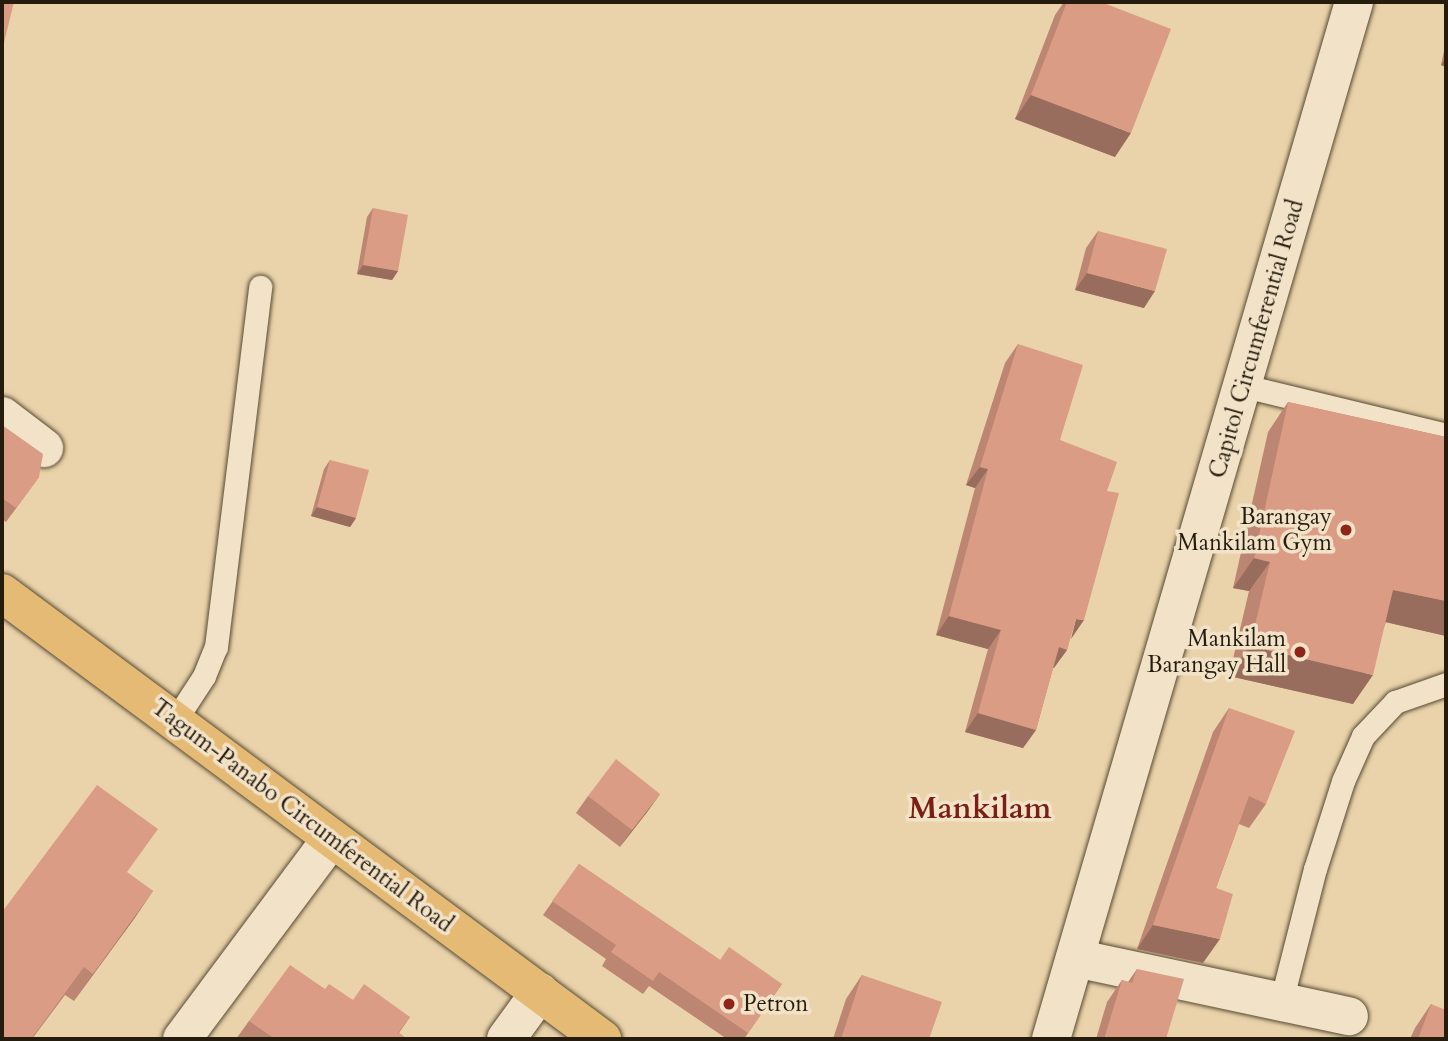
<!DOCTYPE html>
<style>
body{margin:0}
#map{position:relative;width:1448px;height:1041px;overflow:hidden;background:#ead3aa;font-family:Cardo,serif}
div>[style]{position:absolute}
.roads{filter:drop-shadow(0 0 2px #574a34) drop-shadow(0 0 2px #574a34)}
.lane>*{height:23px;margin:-11.5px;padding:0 11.5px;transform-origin:11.5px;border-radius:11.5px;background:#f1e2c8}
.street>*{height:38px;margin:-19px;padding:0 19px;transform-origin:19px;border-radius:19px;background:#f1e2c8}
.secondary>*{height:38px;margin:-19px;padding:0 19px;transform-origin:19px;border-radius:19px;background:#f1e2c8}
.highway>*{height:38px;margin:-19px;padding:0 19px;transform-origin:19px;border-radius:19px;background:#e5ba75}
.wall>*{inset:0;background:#bc8672}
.shaded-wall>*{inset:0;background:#996d5d}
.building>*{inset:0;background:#db9c85}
.dots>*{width:19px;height:19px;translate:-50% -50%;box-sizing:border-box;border:4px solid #f1e2c8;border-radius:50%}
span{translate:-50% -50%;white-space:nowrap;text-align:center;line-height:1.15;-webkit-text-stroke:7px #f1e2c8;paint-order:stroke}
.street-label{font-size:23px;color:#261c0d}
.poi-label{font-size:23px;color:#261c0d}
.right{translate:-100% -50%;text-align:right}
.left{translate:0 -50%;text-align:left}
.district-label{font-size:30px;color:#7a1f14;font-weight:700}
.frame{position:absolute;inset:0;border:4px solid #261c0d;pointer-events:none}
</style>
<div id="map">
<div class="roads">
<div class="lane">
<div style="left:1244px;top:386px;width:208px;rotate:13.6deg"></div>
<div style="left:174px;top:722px;width:55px;rotate:-56.9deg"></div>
<div style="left:204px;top:676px;width:31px;rotate:-68deg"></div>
<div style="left:216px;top:647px;width:363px;rotate:-83deg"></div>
<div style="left:1281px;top:1002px;width:137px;rotate:-75.7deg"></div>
<div style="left:1315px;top:869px;width:92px;rotate:-72.3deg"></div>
<div style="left:1343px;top:781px;width:49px;rotate:-66deg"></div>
<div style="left:1363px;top:736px;width:47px;rotate:-46.7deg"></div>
<div style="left:1395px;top:702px;width:54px;rotate:-19.4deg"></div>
</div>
<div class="street">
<div style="left:2px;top:416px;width:53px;rotate:37.3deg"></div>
<div style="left:1075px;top:958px;width:280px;rotate:12deg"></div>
<div style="left:182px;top:1039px;width:249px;rotate:-53.3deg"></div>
<div style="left:506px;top:1039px;width:58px;rotate:-54.1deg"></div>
</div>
<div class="secondary">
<div style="left:1051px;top:1039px;width:1080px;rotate:-73.71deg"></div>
</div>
<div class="highway">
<div style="left:2px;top:593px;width:748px;rotate:36.62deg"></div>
</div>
</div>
<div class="wall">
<div style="clip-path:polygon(1064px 2px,1101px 2px,1115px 157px,1015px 119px,1055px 15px)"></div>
<div style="clip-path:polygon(1446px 42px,1446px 67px,1441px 65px)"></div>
<div style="clip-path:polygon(373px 208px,398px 271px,392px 280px,357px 274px,367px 217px)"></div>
<div style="clip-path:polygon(1098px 231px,1144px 308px,1075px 290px,1086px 248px)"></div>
<div style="clip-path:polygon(1018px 344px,1060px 440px,1107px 491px,1067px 650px,1053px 668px,1036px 730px,1023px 748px,965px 732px,988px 649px,936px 635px,975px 488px,966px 485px,1005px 363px)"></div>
<div style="clip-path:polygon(1288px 402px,1446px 437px,1446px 636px,1386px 622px,1353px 704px,1229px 676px,1249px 591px,1233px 588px,1268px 432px)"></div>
<div style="clip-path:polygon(2px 425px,39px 477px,6px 522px,2px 519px)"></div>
<div style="clip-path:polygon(330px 460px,356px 518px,350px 527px,311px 516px,324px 469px)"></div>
<div style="clip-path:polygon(1229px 708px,1266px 804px,1249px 828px,1239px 824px,1216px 888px,1203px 963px,1137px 949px,1213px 732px)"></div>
<div style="clip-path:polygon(660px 794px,620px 847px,576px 813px,588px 796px)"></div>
<div style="clip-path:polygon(579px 864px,720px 960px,782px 984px,744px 1039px,727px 1039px,649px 986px,643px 994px,602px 966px,606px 959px,543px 915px)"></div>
<div style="clip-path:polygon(127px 873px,153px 891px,74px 1001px,65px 995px,32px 1039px,2px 1039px)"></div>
<div style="clip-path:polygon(1137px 969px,1166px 1039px,1096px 1039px,1107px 1002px,1122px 980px,1128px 982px)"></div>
<div style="clip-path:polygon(862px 975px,929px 1039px,833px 1039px,846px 999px)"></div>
<div style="clip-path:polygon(325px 989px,353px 1000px,410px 1017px,399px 1033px,407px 1039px,236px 1039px,249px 1021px)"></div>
<div style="clip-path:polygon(1431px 1004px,1446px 1039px,1410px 1039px,1415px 1028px)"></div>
</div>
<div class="shaded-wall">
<div style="clip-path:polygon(1446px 57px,1446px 67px,1441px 65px)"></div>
<div style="clip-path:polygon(1031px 95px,1131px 133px,1115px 157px,1015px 119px)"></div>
<div style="clip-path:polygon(363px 265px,398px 271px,392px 280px,357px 274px)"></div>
<div style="clip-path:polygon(1087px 273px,1155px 291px,1144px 308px,1075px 290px)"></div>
<div style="clip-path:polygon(980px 467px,988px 469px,975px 488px,966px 485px)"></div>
<div style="clip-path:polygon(317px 507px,356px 518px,350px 527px,311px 516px)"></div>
<div style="clip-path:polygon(1254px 558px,1270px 562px,1249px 591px,1233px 588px)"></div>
<div style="clip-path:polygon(1393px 590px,1446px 601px,1446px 636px,1372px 619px)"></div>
<div style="clip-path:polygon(949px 616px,1001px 630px,988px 649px,936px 635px)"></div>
<div style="clip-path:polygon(1076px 619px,1084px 620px,1071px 639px)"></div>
<div style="clip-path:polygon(1250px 646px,1373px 675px,1353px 704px,1229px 676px)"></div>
<div style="clip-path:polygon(1059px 647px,1067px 650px,1054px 668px,1046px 666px)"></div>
<div style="clip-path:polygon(978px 713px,1036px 730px,1023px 748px,965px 732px)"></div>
<div style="clip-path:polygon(660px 794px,648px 811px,620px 847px,632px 830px)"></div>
<div style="clip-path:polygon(153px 891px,134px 919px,74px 1001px,93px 974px)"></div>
<div style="clip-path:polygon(1153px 925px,1220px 939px,1203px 963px,1137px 949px)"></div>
</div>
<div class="building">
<div style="clip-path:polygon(2px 2px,14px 2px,2px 51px)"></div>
<div style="clip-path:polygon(1067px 2px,1101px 2px,1171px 29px,1131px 133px,1031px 95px)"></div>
<div style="clip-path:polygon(373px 208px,408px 215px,398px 271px,363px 265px)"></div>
<div style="clip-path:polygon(1098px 231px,1167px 249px,1155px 291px,1087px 273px)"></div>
<div style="clip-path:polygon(1018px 344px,1083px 365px,1060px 440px,1117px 462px,1107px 491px,1119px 493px,1084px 620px,1076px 619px,1067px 650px,1059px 647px,1036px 730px,978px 713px,1001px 630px,949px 616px,988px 469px,980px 467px)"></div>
<div style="clip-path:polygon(1288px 402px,1446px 437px,1446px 601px,1393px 590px,1373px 675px,1250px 646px,1270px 562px,1254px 558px)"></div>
<div style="clip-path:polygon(2px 425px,43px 454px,39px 477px,16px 508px,2px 498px)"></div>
<div style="clip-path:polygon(330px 460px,369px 470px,356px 518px,317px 507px)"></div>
<div style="clip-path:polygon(1229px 708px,1295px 731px,1266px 804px,1249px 796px,1216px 888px,1233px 894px,1220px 939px,1153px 925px)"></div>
<div style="clip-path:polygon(616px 759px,660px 794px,632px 830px,588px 796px)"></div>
<div style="clip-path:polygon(97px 785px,158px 829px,127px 872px,153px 891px,93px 974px,84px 967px,31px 1039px,2px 1039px,2px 912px)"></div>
<div style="clip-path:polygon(579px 864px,720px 960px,729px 947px,782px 984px,748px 1033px,659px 972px,653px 981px,611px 952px,616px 945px,552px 901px)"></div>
<div style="clip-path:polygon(290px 965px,325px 989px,329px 984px,353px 1000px,364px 984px,410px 1017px,398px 1033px,407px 1039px,275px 1039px,249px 1021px)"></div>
<div style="clip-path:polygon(1137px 969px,1184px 979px,1166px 1039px,1104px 1039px,1122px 980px,1132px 983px)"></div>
<div style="clip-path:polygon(862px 975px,942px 1002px,929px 1039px,841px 1039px)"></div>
<div style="clip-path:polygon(1431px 1004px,1446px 1010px,1446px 1039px,1418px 1039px)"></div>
</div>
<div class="dots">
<div style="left:1346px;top:530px;background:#8f2418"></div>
<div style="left:1300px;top:652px;background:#8f2418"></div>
<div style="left:729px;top:1004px;background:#8f2418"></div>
</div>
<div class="street-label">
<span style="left:1257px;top:339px;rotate:-74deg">Capitol Circumferential Road</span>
<span style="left:302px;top:816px;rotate:37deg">Tagum-Panabo Circumferential Road</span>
</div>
<div class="poi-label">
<span class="right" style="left:1332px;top:530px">Barangay<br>Mankilam Gym</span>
<span class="right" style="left:1286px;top:652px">Mankilam<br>Barangay Hall</span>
<span class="left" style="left:743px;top:1004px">Petron</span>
</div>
<div class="district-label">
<span style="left:980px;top:809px">Mankilam</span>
</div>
<div class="frame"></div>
</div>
